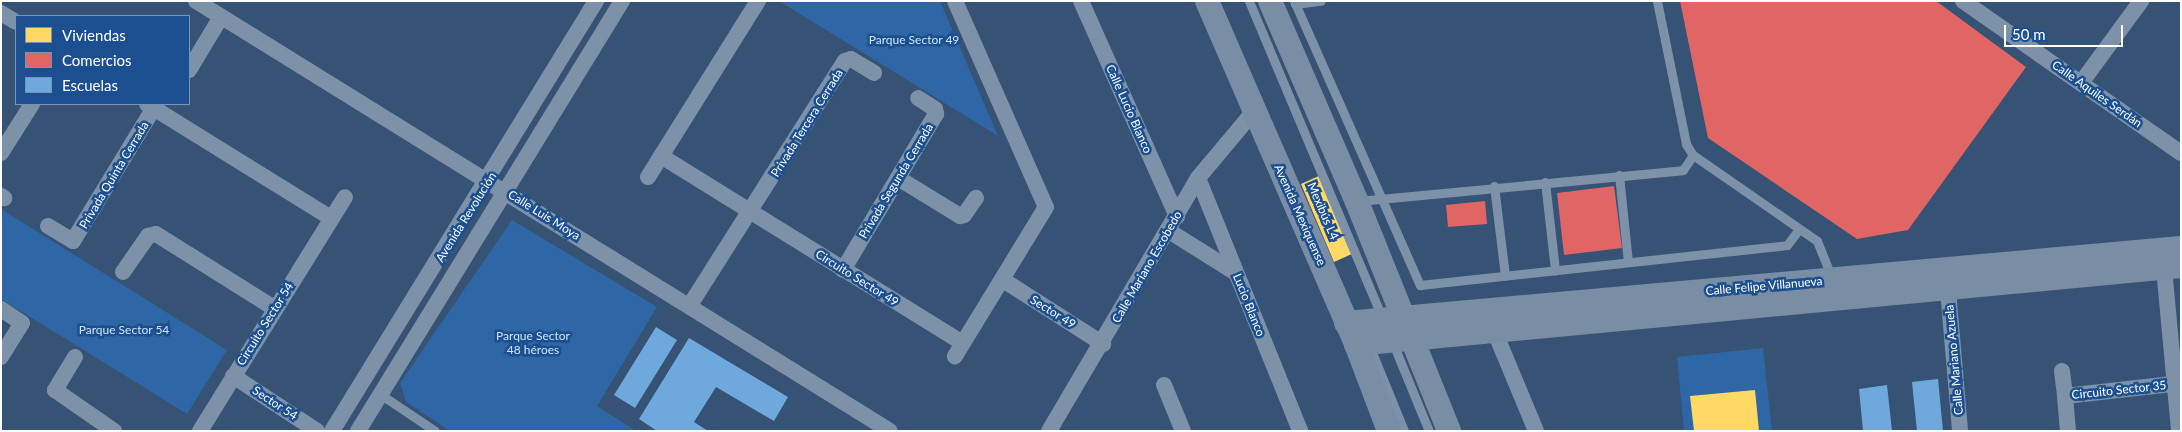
<!DOCTYPE html>
<meta charset="utf-8">
<style>
body{margin:0}
#map{position:relative;width:2182px;height:432px;overflow:hidden;background:#365274;font-family:Lato,sans-serif}
div>[style]{position:absolute}
.green>*{inset:0;background:#2f66a5}
.homes>*{inset:0;background:#ffd966}
.shops>*{inset:0;background:#e06666}
.schools>*{inset:0;background:#6fa8dc}
.lane>*{height:9px;margin:-4.5px;padding:0 4.5px;transform-origin:4.5px;border-radius:4.5px;background:#7d92a8}
.street>*{height:16px;margin:-8px;padding:0 8px;transform-origin:8px;border-radius:8px;background:#7d92a8}
.secondary>*{height:24px;margin:-12px;padding:0 12px;transform-origin:12px;border-radius:12px;background:#798da4}
span{translate:-50% -50%;white-space:nowrap;text-align:center;line-height:1.15;-webkit-text-stroke:5px #1b4f8f;paint-order:stroke}
.park-label{font-size:12px;color:#cfe3fa}
.street-label{font-size:12px;color:#fff}
.frame{position:absolute;inset:0;border:2px solid #fff;pointer-events:none}
.legend{position:absolute;left:15px;top:15px;width:175px;height:90px;box-sizing:border-box;background:#1b4f8f;border:1px solid #7695bc;margin:0;padding:6px 9px;list-style:none;font-size:15px;color:#fff}
.legend li{display:flex;align-items:center;gap:10px;height:25px}
.legend b{width:25px;border:1px solid #7695bc}
.scale{position:absolute;left:2004px;top:25px;width:119px;height:22px;box-sizing:border-box;border:2px solid #fff;border-top:0;padding-left:6px;font-size:15px;line-height:18px;white-space:nowrap;color:#fff;-webkit-text-stroke:4px #1b4f8f;paint-order:stroke}
</style>
<div id="map">
<div class="green">
<div style="clip-path:polygon(779px 1px,940px 1px,998px 136px)"></div>
<div style="clip-path:polygon(1px 209px,227px 350px,187px 414px,1px 299px)"></div>
<div style="clip-path:polygon(512px 220px,657px 307px,597px 406px,636px 431px,450px 431px,406px 402px,400px 383px)"></div>
<div style="clip-path:polygon(1763px 348px,1772px 431px,1684px 431px,1677px 357px)"></div>
</div>
<div class="homes">
<div style="clip-path:polygon(1321px 175px,1354px 253px,1334px 262px,1301px 184px)"></div>
<div style="clip-path:polygon(1755px 390px,1759px 431px,1694px 431px,1690px 396px)"></div>
</div>
<div class="shops">
<div style="clip-path:polygon(1680px 1px,1936px 1px,2026px 67px,1908px 230px,1857px 239px,1708px 138px)"></div>
<div style="clip-path:polygon(1614px 186px,1622px 248px,1564px 255px,1557px 193px)"></div>
<div style="clip-path:polygon(1485px 201px,1487px 224px,1448px 227px,1446px 205px)"></div>
</div>
<div class="schools">
<div style="clip-path:polygon(656px 327px,677px 340px,635px 408px,614px 395px)"></div>
<div style="clip-path:polygon(689px 338px,788px 397px,774px 421px,716px 387px,694px 422px,708px 431px,657px 431px,639px 419px)"></div>
<div style="clip-path:polygon(1938px 379px,1943px 431px,1917px 431px,1912px 382px)"></div>
<div style="clip-path:polygon(1887px 385px,1892px 431px,1863px 431px,1859px 389px)"></div>
</div>
<div class="lane">
<div style="left:1249px;top:1px;width:345px;rotate:67.2deg"></div>
<div style="left:1294px;top:1px;width:311px;rotate:66.1deg"></div>
<div style="left:1420px;top:285px;width:369px;rotate:-6.2deg"></div>
<div style="left:1787px;top:245px;width:20px;rotate:-53deg"></div>
<div style="left:1657px;top:1px;width:146px;rotate:78.5deg"></div>
<div style="left:1686px;top:144px;width:13px;rotate:58deg"></div>
<div style="left:1693px;top:155px;width:151px;rotate:34.7deg"></div>
<div style="left:1817px;top:241px;width:40px;rotate:68deg"></div>
<div style="left:1295px;top:4px;width:26px;rotate:-7deg"></div>
<div style="left:1619px;top:175px;width:87px;rotate:84.1deg"></div>
<div style="left:1545px;top:182px;width:89px;rotate:83.5deg"></div>
<div style="left:1494px;top:186px;width:90px;rotate:83deg"></div>
<div style="left:1358px;top:201px;width:326px;rotate:-5.4deg"></div>
<div style="left:1683px;top:170px;width:18px;rotate:-56deg"></div>
<div style="left:1392px;top:341px;width:97px;rotate:67.7deg"></div>
<div style="left:1371px;top:350px;width:87px;rotate:67.8deg"></div>
<div style="left:380px;top:394px;width:66px;rotate:33.9deg"></div>
</div>
<div class="street">
<div style="left:196px;top:1px;width:816px;rotate:31.78deg"></div>
<div style="left:955px;top:1px;width:225px;rotate:66.2deg"></div>
<div style="left:1046px;top:207px;width:175px;rotate:121.4deg"></div>
<div style="left:1081px;top:1px;width:236px;rotate:66deg"></div>
<div style="left:1963px;top:1px;width:266px;rotate:34.9deg"></div>
<div style="left:1px;top:13px;width:17px;rotate:31deg"></div>
<div style="left:189px;top:70px;width:62px;rotate:-58.9deg"></div>
<div style="left:2081px;top:83px;width:102px;rotate:-53.8deg"></div>
<div style="left:147px;top:104px;width:216px;rotate:31.8deg"></div>
<div style="left:1px;top:153px;width:58px;rotate:-57.7deg"></div>
<div style="left:661px;top:156px;width:355px;rotate:31.8deg"></div>
<div style="left:648px;top:177px;width:208px;rotate:-58deg"></div>
<div style="left:898px;top:178px;width:73px;rotate:31.5deg"></div>
<div style="left:960px;top:216px;width:4px;rotate:-14deg"></div>
<div style="left:964px;top:215px;width:21px;rotate:-55deg"></div>
<div style="left:1198px;top:178px;width:273px;rotate:68deg"></div>
<div style="left:1px;top:196px;width:4px;rotate:34deg"></div>
<div style="left:48px;top:226px;width:29px;rotate:31deg"></div>
<div style="left:73px;top:241px;width:156px;rotate:-58.7deg"></div>
<div style="left:1169px;top:231px;width:79px;rotate:32.1deg"></div>
<div style="left:2164px;top:268px;width:164px;rotate:84.7deg"></div>
<div style="left:843px;top:270px;width:182px;rotate:-59.2deg"></div>
<div style="left:936px;top:114px;width:5px;rotate:-101deg"></div>
<div style="left:935px;top:109px;width:20px;rotate:-147deg"></div>
<div style="left:123px;top:272px;width:44px;rotate:-55.2deg"></div>
<div style="left:148px;top:236px;width:8px;rotate:-14deg"></div>
<div style="left:156px;top:234px;width:139px;rotate:32.1deg"></div>
<div style="left:1003px;top:280px;width:119px;rotate:32.6deg"></div>
<div style="left:1948px;top:290px;width:142px;rotate:85.1deg"></div>
<div style="left:690px;top:305px;width:289px;rotate:-57.6deg"></div>
<div style="left:845px;top:61px;width:6px;rotate:-18deg"></div>
<div style="left:851px;top:59px;width:27px;rotate:31deg"></div>
<div style="left:1px;top:309px;width:25px;rotate:34deg"></div>
<div style="left:22px;top:323px;width:40px;rotate:122deg"></div>
<div style="left:1494px;top:330px;width:109px;rotate:67.4deg"></div>
<div style="left:75px;top:357px;width:39px;rotate:121deg"></div>
<div style="left:55px;top:390px;width:72px;rotate:34.8deg"></div>
<div style="left:2062px;top:371px;width:25px;rotate:83deg"></div>
<div style="left:233px;top:376px;width:100px;rotate:33.2deg"></div>
<div style="left:1164px;top:385px;width:50px;rotate:67.6deg"></div>
<div style="left:200px;top:431px;width:275px;rotate:-58.2deg"></div>
<div style="left:332px;top:431px;width:505px;rotate:-58.45deg"></div>
<div style="left:358px;top:431px;width:505px;rotate:-58.45deg"></div>
<div style="left:1049px;top:431px;width:294px;rotate:-59.5deg"></div>
<div style="left:1198px;top:178px;width:87px;rotate:-50.1deg"></div>
<div style="left:2068px;top:431px;width:35px;rotate:-95deg"></div>
<div style="left:2065px;top:396px;width:117px;rotate:-6.4deg"></div>
</div>
<div class="secondary">
<div style="left:1207px;top:1px;width:374px;rotate:66.5deg"></div>
<div style="left:1356px;top:344px;width:93px;rotate:69.2deg"></div>
<div style="left:1270px;top:1px;width:219px;rotate:66.6deg"></div>
<div style="left:1357px;top:202px;width:247px;rotate:68.1deg"></div>
<div style="left:1346px;top:323px;width:838px;rotate:-5.13deg"></div>
<div style="left:1356px;top:344px;width:829px;rotate:-5.4deg"></div>
</div>
<div class="park-label">
<span style="left:914px;top:40px">Parque Sector 49</span>
<span style="left:124px;top:330px">Parque Sector 54</span>
<span style="left:533px;top:343px">Parque Sector<br>48 héroes</span>
</div>
<div class="street-label">
<span style="left:2097px;top:94px;rotate:35deg">Calle Aquiles Serdán</span>
<span style="left:1129px;top:109px;rotate:66deg">Calle Lucio Blanco</span>
<span style="left:807px;top:123px;rotate:-58deg">Privada Tercera Cerrada</span>
<span style="left:114px;top:175px;rotate:-59deg">Privada Quinta Cerrada</span>
<span style="left:896px;top:181px;rotate:-59deg">Privada Segunda Cerrada</span>
<span style="left:1323px;top:211px;rotate:67deg">Mexibús L4</span>
<span style="left:544px;top:215px;rotate:32deg">Calle Luis Moya</span>
<span style="left:1300px;top:215px;rotate:66deg">Avenida Mexiquense</span>
<span style="left:466px;top:217px;rotate:-58deg">Avenida Revolución</span>
<span style="left:1147px;top:267px;rotate:-60deg">Calle Mariano Escobedo</span>
<span style="left:857px;top:278px;rotate:32deg">Circuito Sector 49</span>
<span style="left:1764px;top:286px;rotate:-5deg">Calle Felipe Villanueva</span>
<span style="left:1249px;top:305px;rotate:68deg">Lucio Blanco</span>
<span style="left:1053px;top:312px;rotate:32deg">Sector 49</span>
<span style="left:265px;top:324px;rotate:-58deg">Circuito Sector 54</span>
<span style="left:1954px;top:360px;rotate:-95deg">Calle Mariano Azuela</span>
<span style="left:2119px;top:390px;rotate:-6deg">Circuito Sector 35</span>
<span style="left:275px;top:403px;rotate:33deg">Sector 54</span>
</div>
<div class="frame"></div>
<ul class="legend">
<li><b style="height:14px;background:#ffd966"></b>Viviendas</li>
<li><b style="height:14px;background:#e06666"></b>Comercios</li>
<li><b style="height:14px;background:#6fa8dc"></b>Escuelas</li>
</ul>
<div class="scale">50 m</div>
</div>
